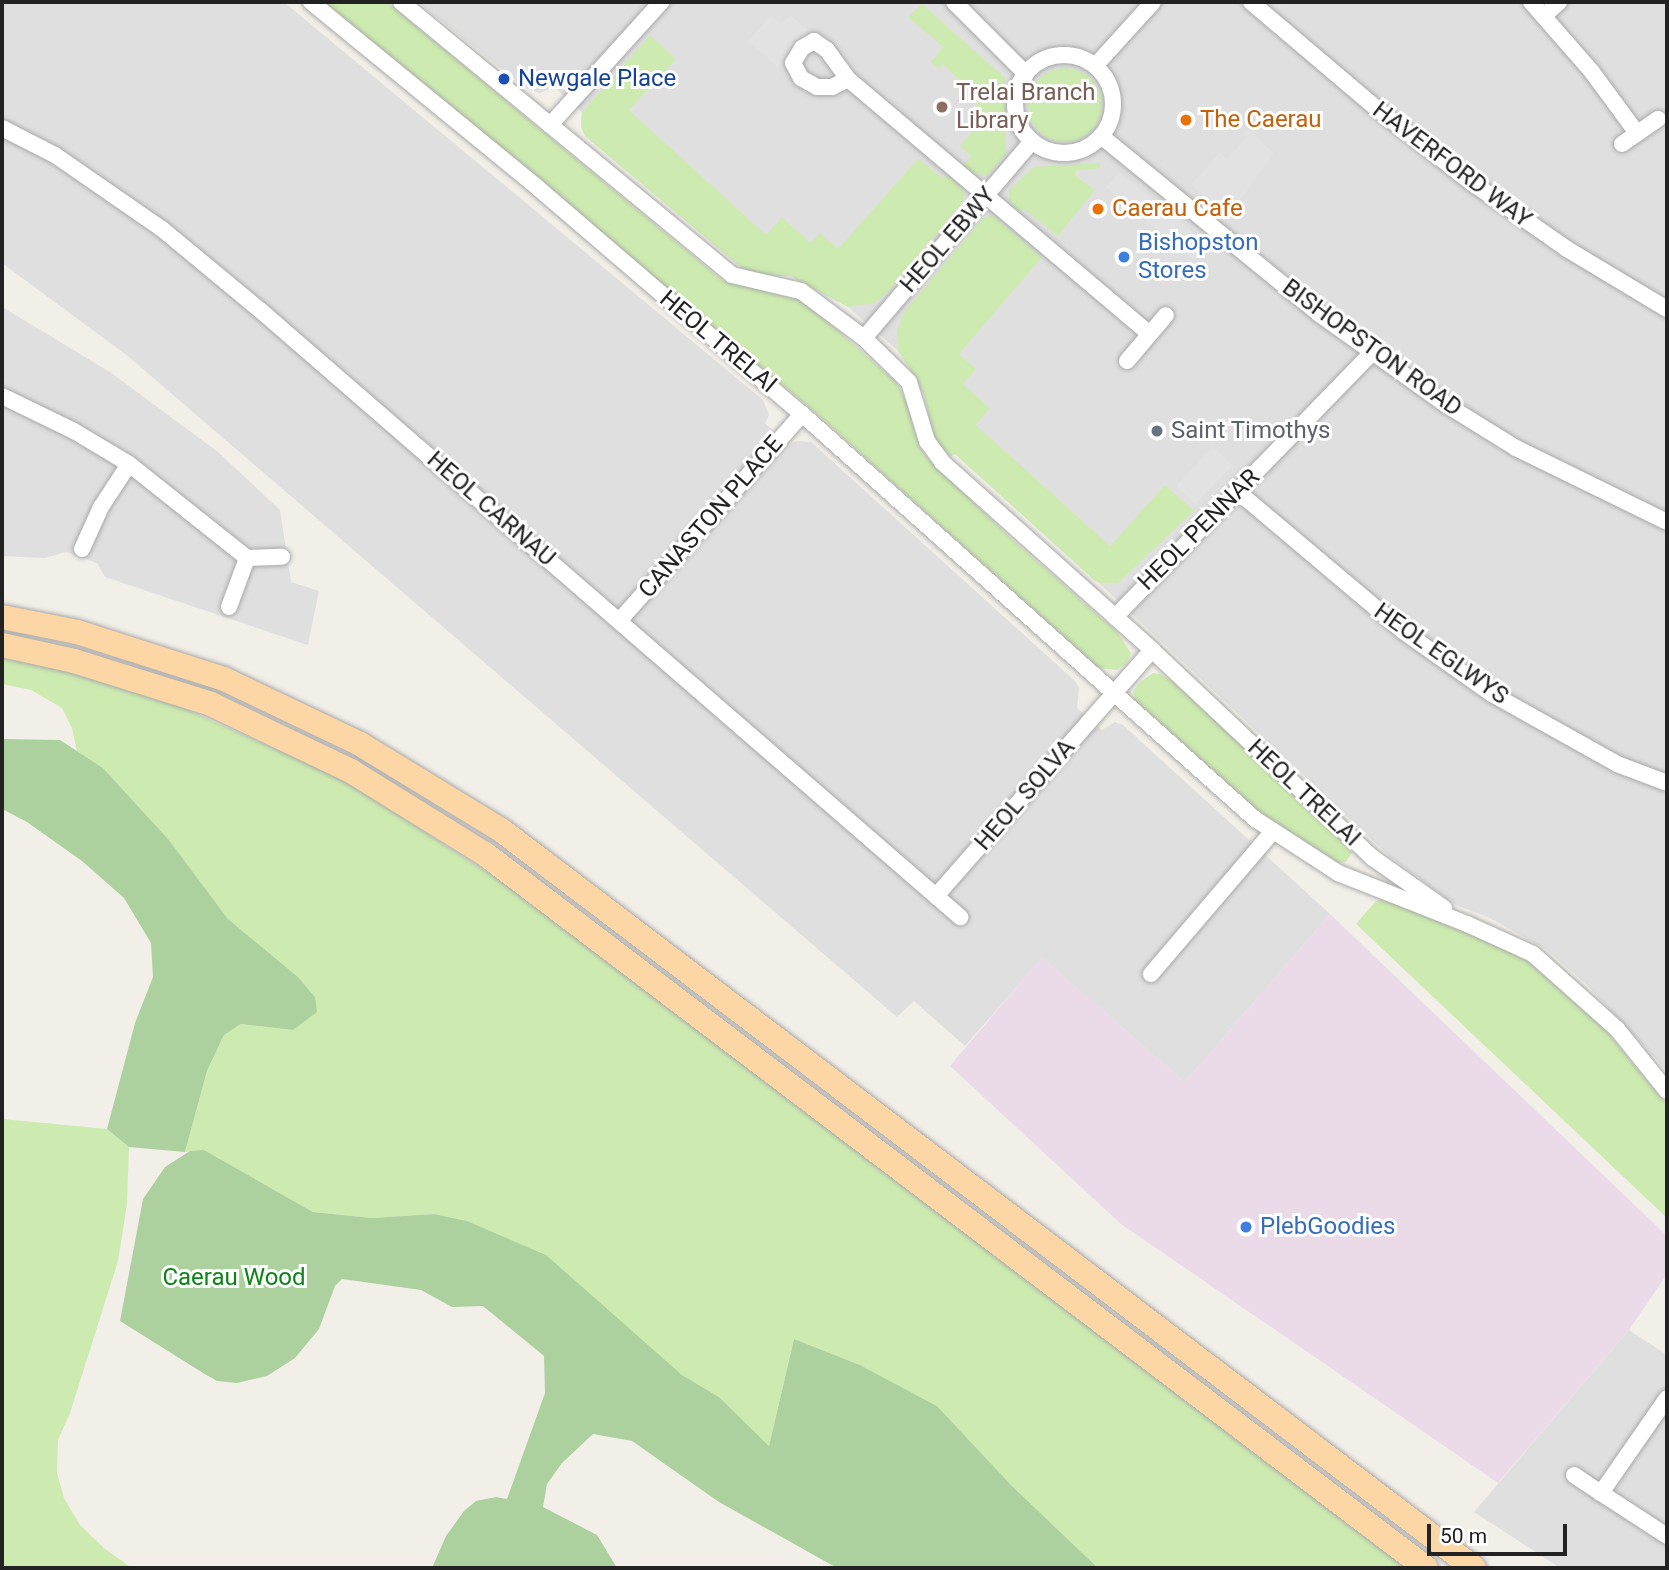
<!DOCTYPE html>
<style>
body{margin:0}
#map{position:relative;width:1669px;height:1570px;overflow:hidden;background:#f2efe9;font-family:Roboto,sans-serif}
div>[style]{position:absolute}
.residential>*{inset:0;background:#e0dfdf}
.industrial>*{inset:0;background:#ebdbe8}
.grass>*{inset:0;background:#cdebb0}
.round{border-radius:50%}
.forest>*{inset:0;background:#add19e}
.parking>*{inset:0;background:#e2e2e2}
.roads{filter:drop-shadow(0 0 2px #a9a9a9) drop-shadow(0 0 2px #a9a9a9)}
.minor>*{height:16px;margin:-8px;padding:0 8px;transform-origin:8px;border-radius:8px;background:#fff}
.minor>.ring{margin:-8px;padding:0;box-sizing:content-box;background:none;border:16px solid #fff;border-radius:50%}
.primary>*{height:24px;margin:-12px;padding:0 12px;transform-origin:12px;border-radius:12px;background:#fcd6a4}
.dots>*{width:19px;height:19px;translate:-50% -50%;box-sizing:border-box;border:4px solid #fff;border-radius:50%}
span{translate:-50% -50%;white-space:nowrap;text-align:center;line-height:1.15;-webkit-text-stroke:6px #fff;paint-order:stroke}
.transit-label{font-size:24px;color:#164399}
.left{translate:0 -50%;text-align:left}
.education-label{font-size:24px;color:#785e54}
.food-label{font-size:24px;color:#c56008}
.street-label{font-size:24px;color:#222}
.shop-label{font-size:24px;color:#366cbe}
.worship-label{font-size:24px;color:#5b616d}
.park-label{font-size:24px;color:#0c8416}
.frame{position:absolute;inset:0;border:4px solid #222;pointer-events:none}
.scale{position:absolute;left:1427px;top:1524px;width:140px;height:32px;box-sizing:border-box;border:4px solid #222;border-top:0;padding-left:9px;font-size:21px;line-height:24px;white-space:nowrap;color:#222;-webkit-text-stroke:5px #fff;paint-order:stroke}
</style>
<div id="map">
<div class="residential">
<div style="clip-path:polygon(2px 2px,284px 2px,763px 400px,769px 415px,765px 423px,790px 445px,796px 441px,811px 442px,1075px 681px,1079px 688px,1077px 708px,1102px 730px,1115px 722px,1123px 725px,1330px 914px,1185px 1082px,1042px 958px,965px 1046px,914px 1001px,897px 1017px,129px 357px,2px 263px)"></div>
<div style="clip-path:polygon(418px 2px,1667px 2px,1667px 1071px,1586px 984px,1547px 950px,1490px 918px,1456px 905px,1389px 856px,1099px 583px,955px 454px,950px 456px,944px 450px,934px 438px,927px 400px,911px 370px,898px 351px,848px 307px,790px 276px,760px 275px,743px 269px,585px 136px,581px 126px,582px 112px,554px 87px,540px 93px,527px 89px)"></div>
<div style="clip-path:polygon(2px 307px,110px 372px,218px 452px,280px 510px,291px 582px,319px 591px,308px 645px,105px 577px,97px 563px,66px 552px,45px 558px,2px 556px)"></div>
<div style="clip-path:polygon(1629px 1330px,1667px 1355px,1667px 1568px,1560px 1568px,1474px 1512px)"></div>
</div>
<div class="industrial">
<div style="clip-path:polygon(1330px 914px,1667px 1236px,1667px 1274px,1629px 1330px,1498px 1483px,1121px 1224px,950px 1066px,1042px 957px,1185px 1082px)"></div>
</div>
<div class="grass">
<div style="clip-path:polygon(324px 2px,387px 2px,722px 280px,799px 300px,819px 314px,896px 382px,907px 403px,920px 448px,929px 460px,1013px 540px,1117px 632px,1131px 653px,1127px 662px,1117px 670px,1098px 668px,817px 414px)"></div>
<div style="clip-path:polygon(922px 4px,1005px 78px,1006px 154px,988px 175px,973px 174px,962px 166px,971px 156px,960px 146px,986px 115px,976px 105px,984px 95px,966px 79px,963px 83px,942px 64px,939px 69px,931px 62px,943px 47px,908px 17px)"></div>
<div style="clip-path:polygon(650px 35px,676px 59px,629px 110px,766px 235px,782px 217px,810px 243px,820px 233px,838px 249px,918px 159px,944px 179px,948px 175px,959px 185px,965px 193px,962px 203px,889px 291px,874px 303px,848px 307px,790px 276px,760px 275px,743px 269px,585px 136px,581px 127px,582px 112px)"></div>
<div class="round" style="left:1028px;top:68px;width:74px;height:74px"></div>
<div style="clip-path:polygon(1100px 163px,1100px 168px,1075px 171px,1075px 175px,1095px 190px,1058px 236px,1024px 209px,1018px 211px,1009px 200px,1009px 190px,1033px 167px)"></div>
<div style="clip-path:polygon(992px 215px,1042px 257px,959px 354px,976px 369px,963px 384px,990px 408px,976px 425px,1110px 546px,1165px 485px,1194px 511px,1118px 583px,1099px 583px,1094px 580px,955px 454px,950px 456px,944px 450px,934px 437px,922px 387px,898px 351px,897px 330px,904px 312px,983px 218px)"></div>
<div style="clip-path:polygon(2px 658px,38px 663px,168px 701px,340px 778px,509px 886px,1407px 1568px,1098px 1568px,1012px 1486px,937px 1406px,860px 1365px,794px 1339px,769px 1446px,719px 1397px,682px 1375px,522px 1246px,467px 1221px,434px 1214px,372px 1218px,313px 1212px,204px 1150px,185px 1152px,207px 1071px,224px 1035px,241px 1024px,293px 1030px,315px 997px,298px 977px,228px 919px,169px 840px,103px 768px,77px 751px,72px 728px,62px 708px,31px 690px,2px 684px)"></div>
<div style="clip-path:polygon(1153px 673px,1160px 674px,1173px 682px,1348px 843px,1352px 853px,1346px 862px,1334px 863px,1261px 815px,1136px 704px,1133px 692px,1139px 683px)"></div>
<div style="clip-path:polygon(1384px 898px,1437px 917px,1526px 960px,1599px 1022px,1667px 1105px,1667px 1218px,1356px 924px,1375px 902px)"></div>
<div style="clip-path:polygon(2px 1119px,107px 1129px,129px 1147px,127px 1204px,118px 1261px,70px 1413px,58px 1440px,57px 1473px,64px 1498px,80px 1525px,105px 1549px,132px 1568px,2px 1568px)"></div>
</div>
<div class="forest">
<div style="clip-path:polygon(2px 739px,60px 740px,103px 768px,169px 840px,228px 919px,298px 977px,315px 997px,317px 1012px,293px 1030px,241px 1024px,224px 1035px,207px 1071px,185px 1152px,129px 1147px,107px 1129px,135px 1023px,153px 977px,151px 943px,124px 898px,82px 861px,27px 822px,2px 809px)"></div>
<div style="clip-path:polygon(204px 1150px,313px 1212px,372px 1218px,434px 1214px,467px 1221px,546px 1255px,682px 1375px,719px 1397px,769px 1446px,794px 1339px,860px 1365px,937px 1406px,1012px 1486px,1098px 1568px,837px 1568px,719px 1502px,632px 1441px,593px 1434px,562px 1463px,547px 1484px,543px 1507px,597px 1535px,617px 1568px,432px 1568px,446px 1536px,464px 1511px,476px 1501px,496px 1497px,507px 1499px,545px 1393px,544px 1356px,483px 1306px,452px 1307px,421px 1290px,342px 1279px,335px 1286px,319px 1329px,295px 1358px,267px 1376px,237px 1383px,217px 1381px,203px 1373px,120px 1321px,143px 1199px,165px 1167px,190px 1151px)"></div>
</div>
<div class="parking">
<div style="clip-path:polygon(771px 15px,781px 24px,790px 15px,808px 31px,777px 67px,748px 41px)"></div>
<div style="clip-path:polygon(1248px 129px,1274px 153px,1229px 215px,1191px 185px,1219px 153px,1228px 159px,1246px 137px,1243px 134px)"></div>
<div style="clip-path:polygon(1119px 172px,1207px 244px,1194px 260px,1106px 187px)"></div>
<div style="clip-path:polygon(1213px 446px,1233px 466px,1195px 504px,1176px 486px)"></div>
</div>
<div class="roads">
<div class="minor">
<div style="left:311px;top:2px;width:293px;rotate:39.3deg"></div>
<div style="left:538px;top:188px;width:348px;rotate:40.6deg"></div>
<div style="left:802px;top:414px;width:608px;rotate:41.8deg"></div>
<div style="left:1255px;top:819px;width:99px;rotate:33deg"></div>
<div style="left:1338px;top:873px;width:139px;rotate:21.6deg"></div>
<div style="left:1467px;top:924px;width:72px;rotate:24.4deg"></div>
<div style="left:1533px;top:954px;width:113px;rotate:41.8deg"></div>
<div style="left:1617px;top:1029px;width:80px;rotate:51.1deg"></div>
<div style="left:401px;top:2px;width:429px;rotate:39.5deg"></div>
<div style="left:732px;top:275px;width:71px;rotate:13.1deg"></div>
<div style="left:801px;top:291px;width:79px;rotate:36.7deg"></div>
<div style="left:864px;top:338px;width:63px;rotate:44.4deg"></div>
<div style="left:909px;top:382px;width:62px;rotate:73deg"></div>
<div style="left:927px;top:441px;width:26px;rotate:54deg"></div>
<div style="left:942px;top:462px;width:282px;rotate:41.8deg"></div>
<div style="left:1152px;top:650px;width:303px;rotate:43.3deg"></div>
<div style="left:1373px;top:858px;width:87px;rotate:35.2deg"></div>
<div style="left:954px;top:2px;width:102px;rotate:45deg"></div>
<div style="left:1251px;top:2px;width:165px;rotate:40.3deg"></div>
<div style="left:1377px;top:109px;width:119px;rotate:37.8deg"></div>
<div style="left:1471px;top:182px;width:117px;rotate:34.9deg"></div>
<div style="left:1567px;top:249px;width:117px;rotate:31deg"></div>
<div style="left:1531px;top:2px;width:93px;rotate:48.9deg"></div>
<div style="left:1592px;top:72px;width:76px;rotate:53.6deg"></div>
<div style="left:1544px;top:16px;width:21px;rotate:-43deg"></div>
<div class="ring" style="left:1015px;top:55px;width:82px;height:82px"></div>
<div style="left:1095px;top:66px;width:86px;rotate:-47.8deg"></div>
<div style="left:848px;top:79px;width:18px;rotate:153deg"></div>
<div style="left:832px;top:87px;width:15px;rotate:180deg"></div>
<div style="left:817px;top:87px;width:18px;rotate:-151deg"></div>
<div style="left:801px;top:78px;width:17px;rotate:-118deg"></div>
<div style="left:793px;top:63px;width:17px;rotate:-59deg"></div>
<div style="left:802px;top:48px;width:14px;rotate:-30deg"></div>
<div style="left:814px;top:41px;width:16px;rotate:35deg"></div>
<div style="left:827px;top:50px;width:36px;rotate:54deg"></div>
<div style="left:848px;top:79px;width:394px;rotate:40.2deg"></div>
<div style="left:550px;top:125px;width:166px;rotate:-47.9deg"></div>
<div style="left:2px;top:128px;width:59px;rotate:27deg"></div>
<div style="left:55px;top:155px;width:130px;rotate:34.7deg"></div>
<div style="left:162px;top:229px;width:127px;rotate:39.6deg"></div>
<div style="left:260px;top:310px;width:927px;rotate:40.93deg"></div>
<div style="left:1101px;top:136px;width:281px;rotate:39.2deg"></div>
<div style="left:1319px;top:314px;width:155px;rotate:35.5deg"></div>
<div style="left:1445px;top:404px;width:84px;rotate:31.8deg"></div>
<div style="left:1516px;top:448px;width:168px;rotate:26.1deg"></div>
<div style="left:1622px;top:144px;width:44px;rotate:-34.8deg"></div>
<div style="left:864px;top:338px;width:259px;rotate:-49.5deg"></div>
<div style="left:1127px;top:361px;width:60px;rotate:-49.7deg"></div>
<div style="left:2px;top:396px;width:80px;rotate:25.9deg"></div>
<div style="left:74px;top:431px;width:64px;rotate:31deg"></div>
<div style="left:129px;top:464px;width:151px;rotate:38.5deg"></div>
<div style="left:247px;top:558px;width:35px;rotate:-2deg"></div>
<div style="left:1237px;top:491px;width:217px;rotate:40.1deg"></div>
<div style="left:1403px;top:631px;width:109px;rotate:35.3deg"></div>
<div style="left:1492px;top:694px;width:143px;rotate:29.2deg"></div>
<div style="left:1617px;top:764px;width:53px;rotate:20.8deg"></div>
<div style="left:82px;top:549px;width:46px;rotate:-65.7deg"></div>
<div style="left:101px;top:507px;width:51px;rotate:-56.9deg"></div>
<div style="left:229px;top:607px;width:52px;rotate:-69.8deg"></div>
<div style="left:1115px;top:617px;width:368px;rotate:-45.8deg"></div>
<div style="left:620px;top:620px;width:275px;rotate:-48.5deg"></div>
<div style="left:936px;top:896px;width:327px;rotate:-48.7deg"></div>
<div style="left:1151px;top:974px;width:188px;rotate:-49.5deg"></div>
<div style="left:1667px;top:1398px;width:116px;rotate:124.8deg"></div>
<div style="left:1601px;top:1493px;width:79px;rotate:33.1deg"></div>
<div style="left:1574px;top:1475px;width:32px;rotate:34deg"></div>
</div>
<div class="primary">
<div style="left:2px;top:617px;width:76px;rotate:11.3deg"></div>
<div style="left:77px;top:632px;width:154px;rotate:17.7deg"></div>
<div style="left:224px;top:679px;width:151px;rotate:25.5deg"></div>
<div style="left:360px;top:744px;width:165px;rotate:31.4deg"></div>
<div style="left:501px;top:830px;width:1221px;rotate:37.18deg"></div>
<div style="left:2px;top:645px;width:74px;rotate:12.5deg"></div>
<div style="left:74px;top:661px;width:144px;rotate:17.4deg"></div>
<div style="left:211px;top:704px;width:155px;rotate:25.6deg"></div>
<div style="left:351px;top:771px;width:158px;rotate:31.8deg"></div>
<div style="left:485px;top:854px;width:1181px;rotate:37.19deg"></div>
</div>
</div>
<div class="dots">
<div style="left:504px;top:79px;background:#1a4fb4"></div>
<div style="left:942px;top:107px;background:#8d6e63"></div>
<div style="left:1186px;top:120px;background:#e8710a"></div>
<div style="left:1098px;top:209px;background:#e8710a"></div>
<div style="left:1124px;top:257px;background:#3f7fe0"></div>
<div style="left:1157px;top:431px;background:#6b7280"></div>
<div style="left:1246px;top:1227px;background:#3f7fe0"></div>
</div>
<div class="transit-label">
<span class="left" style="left:518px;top:79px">Newgale Place</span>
</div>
<div class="education-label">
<span class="left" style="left:956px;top:107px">Trelai Branch<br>Library</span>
</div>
<div class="food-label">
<span class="left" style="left:1200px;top:120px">The Caerau</span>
<span class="left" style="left:1112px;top:209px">Caerau Cafe</span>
</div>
<div class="street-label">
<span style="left:1452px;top:165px;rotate:37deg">HAVERFORD WAY</span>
<span style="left:948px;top:240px;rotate:-49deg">HEOL EBWY</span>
<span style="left:718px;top:342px;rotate:40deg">HEOL TRELAI</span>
<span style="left:1372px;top:348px;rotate:36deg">BISHOPSTON ROAD</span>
<span style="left:491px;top:509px;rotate:41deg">HEOL CARNAU</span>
<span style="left:711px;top:517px;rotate:-49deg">CANASTON PLACE</span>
<span style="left:1199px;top:530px;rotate:-45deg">HEOL PENNAR</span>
<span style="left:1441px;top:654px;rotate:35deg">HEOL EGLWYS</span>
<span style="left:1304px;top:793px;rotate:43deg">HEOL TRELAI</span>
<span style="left:1025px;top:795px;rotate:-49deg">HEOL SOLVA</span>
</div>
<div class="shop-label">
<span class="left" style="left:1138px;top:257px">Bishopston<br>Stores</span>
<span class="left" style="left:1260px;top:1227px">PlebGoodies</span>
</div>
<div class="worship-label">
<span class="left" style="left:1171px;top:431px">Saint Timothys</span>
</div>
<div class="park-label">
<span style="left:234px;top:1278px">Caerau Wood</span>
</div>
<div class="frame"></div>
<div class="scale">50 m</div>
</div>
